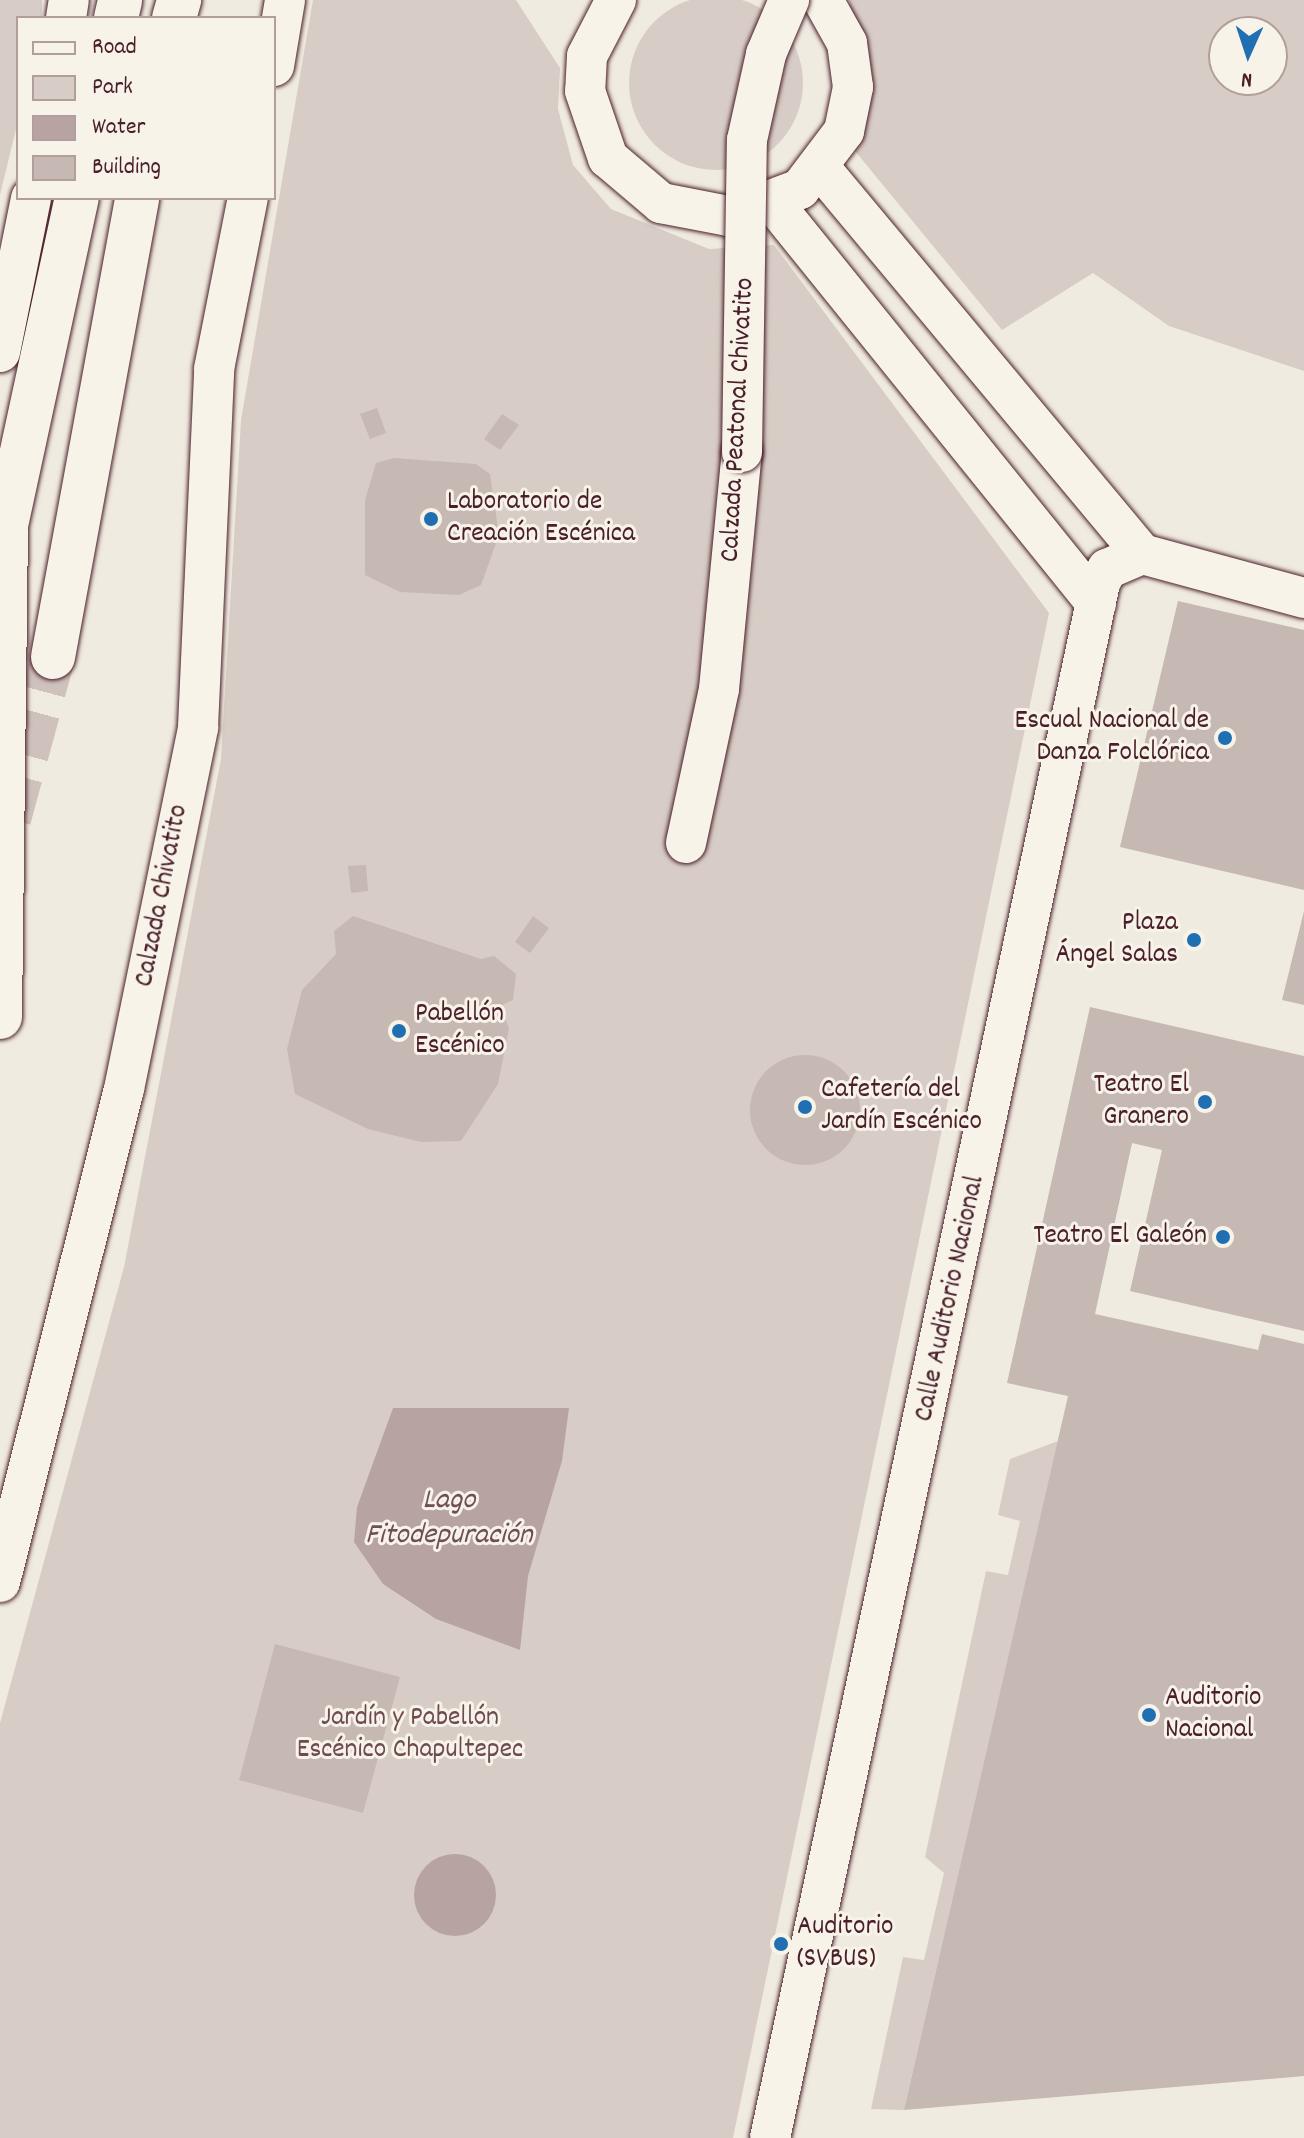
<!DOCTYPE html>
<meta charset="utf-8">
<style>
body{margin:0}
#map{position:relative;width:1304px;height:2138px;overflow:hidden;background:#f0ebe0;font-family:Dekko,sans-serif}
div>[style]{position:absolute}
.green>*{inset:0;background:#d8cdc6}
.round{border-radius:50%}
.water>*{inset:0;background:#b7a4a2}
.building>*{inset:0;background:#c6b8b3}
.major-tunnel>*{height:44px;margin-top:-22px;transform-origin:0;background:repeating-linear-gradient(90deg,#cfc2bc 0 44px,transparent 0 66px)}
.roads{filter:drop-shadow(0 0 2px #4a1f2b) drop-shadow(0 0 2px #4a1f2b)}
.minor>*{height:40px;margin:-20px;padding:0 20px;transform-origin:20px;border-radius:20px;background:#f7f3e8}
.major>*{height:44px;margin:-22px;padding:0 22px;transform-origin:22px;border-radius:22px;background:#f7f3e8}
.bridges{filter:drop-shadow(0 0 2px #4a1f2b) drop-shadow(0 0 2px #4a1f2b)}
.minor-bridge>*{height:40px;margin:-20px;padding:0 20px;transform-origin:20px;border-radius:20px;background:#f7f3e8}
.dots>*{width:22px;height:22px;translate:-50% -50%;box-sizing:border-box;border:4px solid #f7f3e8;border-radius:50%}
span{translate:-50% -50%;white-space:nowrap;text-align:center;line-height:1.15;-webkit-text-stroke:6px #f7f3e8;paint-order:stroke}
.street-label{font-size:28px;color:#4a1f2b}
.poi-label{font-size:28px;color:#4a1f2b}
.left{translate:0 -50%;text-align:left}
.right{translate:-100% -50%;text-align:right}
.park-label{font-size:28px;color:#6e4a52}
.water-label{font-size:30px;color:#704e55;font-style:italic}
.legend{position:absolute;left:16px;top:16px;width:260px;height:184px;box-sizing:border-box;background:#f7f3e8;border:2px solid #b29e9c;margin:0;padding:10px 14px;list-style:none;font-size:24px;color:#4a1f2b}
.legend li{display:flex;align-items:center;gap:16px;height:40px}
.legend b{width:40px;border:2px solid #b29e9c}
.north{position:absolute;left:1208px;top:16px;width:80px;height:80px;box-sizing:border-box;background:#f7f3e8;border:2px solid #b29e9c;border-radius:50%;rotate:183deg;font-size:22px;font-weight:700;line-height:32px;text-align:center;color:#4a1f2b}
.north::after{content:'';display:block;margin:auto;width:28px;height:36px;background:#1f6fb2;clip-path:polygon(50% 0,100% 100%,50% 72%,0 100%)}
</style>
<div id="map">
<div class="green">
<div class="round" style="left:629px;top:-4px;width:174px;height:174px"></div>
<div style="clip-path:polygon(0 0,42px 0,42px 18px,18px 18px,18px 121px,0 195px)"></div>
<div style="clip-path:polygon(313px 0,516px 0,560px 68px,558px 109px,573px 165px,611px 209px,709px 249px,774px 245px,1049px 613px,733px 2138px,0 2138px,0 1723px,124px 1267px,221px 759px,241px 420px)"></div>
<div style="clip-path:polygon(evenodd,849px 0,1304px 0,1304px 371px,1169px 326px,1093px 273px,1002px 330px,855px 151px,861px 60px,849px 0,1224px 32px,1272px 32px,1272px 80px,1224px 80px,1224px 32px)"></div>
<div style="clip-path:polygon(1058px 1441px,904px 2110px,871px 2109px,903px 1957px,924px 1960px,944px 1873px,925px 1857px,986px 1571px,1008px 1575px,1020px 1521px,998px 1515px,1010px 1459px)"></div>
</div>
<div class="water">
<div style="clip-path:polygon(393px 1408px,569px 1408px,562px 1461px,528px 1576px,520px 1650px,436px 1619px,383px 1584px,354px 1542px,357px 1507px)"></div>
<div class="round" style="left:414px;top:1854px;width:82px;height:82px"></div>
</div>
<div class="building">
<div style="clip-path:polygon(377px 408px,386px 433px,370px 439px,360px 414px)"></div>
<div style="clip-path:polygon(502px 414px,519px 425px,500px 450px,484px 439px)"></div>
<div style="clip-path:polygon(394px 458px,476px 464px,490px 474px,499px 535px,481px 585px,459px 595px,400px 592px,365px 575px,365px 500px,376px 463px)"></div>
<div style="clip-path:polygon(1178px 601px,1304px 630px,1304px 890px,1120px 847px)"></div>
<div style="clip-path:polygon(366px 865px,368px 891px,351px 893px,348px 866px)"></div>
<div style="clip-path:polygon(1304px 911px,1304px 1005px,1282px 1000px)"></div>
<div style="clip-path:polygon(353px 916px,481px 959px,494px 956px,516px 974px,513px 1000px,500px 1006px,509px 1028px,498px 1084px,461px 1141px,421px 1142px,368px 1129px,295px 1094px,287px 1049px,302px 990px,336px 954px,334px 931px)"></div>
<div style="clip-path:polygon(533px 916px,549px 928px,530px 953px,515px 942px)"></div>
<div style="clip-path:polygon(1090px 1007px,1304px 1056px,1304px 1331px,1130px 1291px,1162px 1150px,1132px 1143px,1095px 1314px,1258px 1350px,1262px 1334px,1304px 1344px,1304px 2076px,904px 2110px,1068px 1396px,1007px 1383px)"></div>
<div class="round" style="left:750px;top:1055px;width:110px;height:110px"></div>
<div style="clip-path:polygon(275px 1644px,400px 1677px,363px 1813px,239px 1780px)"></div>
</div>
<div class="major-tunnel">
<div style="left:9px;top:819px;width:168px;rotate:-74.8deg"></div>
</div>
<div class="roads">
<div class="minor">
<div style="left:616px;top:0;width:63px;rotate:117.4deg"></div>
<div style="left:587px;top:56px;width:35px;rotate:93deg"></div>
<div style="left:585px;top:91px;width:71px;rotate:71.1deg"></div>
<div style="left:608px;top:158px;width:70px;rotate:40.3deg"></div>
<div style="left:661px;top:203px;width:68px;rotate:11deg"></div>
<div style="left:728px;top:216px;width:77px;rotate:-20.6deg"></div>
<div style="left:800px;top:189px;width:73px;rotate:-52.8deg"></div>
<div style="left:844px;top:131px;width:45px;rotate:-78.4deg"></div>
<div style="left:853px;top:87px;width:44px;rotate:-97.8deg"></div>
<div style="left:847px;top:43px;width:49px;rotate:-119.2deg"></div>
<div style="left:66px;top:18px;width:18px;rotate:-81deg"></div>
<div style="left:274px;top:66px;width:67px;rotate:-80.5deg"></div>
<div style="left:821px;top:169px;width:501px;rotate:50.18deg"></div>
<div style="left:774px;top:204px;width:513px;rotate:51.1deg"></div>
<div style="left:0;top:352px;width:157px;rotate:-78.6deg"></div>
<div style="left:686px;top:843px;width:157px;rotate:-77.9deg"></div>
<div style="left:719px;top:689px;width:238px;rotate:-84.5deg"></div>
<div style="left:0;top:1582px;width:508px;rotate:-75.88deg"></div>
<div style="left:124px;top:1089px;width:369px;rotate:-78.4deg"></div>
<div style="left:198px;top:727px;width:358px;rotate:-87.4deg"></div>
<div style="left:214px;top:369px;width:174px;rotate:-78.8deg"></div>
<div style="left:770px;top:2138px;width:1590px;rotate:-78.02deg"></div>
<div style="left:1100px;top:583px;width:16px;rotate:-63deg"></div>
<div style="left:1107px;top:569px;width:38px;rotate:-23deg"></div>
<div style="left:1142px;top:554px;width:168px;rotate:15.2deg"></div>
</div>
<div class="major">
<div style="left:116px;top:18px;width:18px;rotate:-77deg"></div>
<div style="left:174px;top:18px;width:19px;rotate:-74deg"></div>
<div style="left:0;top:553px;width:363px;rotate:-77.8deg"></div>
<div style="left:53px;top:657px;width:467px;rotate:-79.6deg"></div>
<div style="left:0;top:1017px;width:492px;rotate:-89.3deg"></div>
</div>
</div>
<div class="bridges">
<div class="minor-bridge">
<div style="left:742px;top:452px;width:312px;rotate:-89.1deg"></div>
<div style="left:747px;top:140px;width:88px;rotate:-77.5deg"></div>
<div style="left:766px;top:54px;width:59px;rotate:-66.9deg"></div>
</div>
</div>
<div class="dots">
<div style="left:431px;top:519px;background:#1f6fb2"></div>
<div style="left:1225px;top:738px;background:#1f6fb2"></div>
<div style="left:1194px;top:940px;background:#1f6fb2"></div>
<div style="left:399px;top:1031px;background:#1f6fb2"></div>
<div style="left:1205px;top:1102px;background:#1f6fb2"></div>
<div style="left:805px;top:1107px;background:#1f6fb2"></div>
<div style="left:1223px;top:1237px;background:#1f6fb2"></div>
<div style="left:1149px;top:1715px;background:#1f6fb2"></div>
<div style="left:781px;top:1944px;background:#1f6fb2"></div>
</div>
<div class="street-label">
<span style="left:739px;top:420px;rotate:-87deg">Calzada Peatonal Chivatito</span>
<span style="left:163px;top:896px;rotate:-79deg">Calzada Chivatito</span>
<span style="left:951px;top:1299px;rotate:-78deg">Calle Auditorio Nacional</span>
</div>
<div class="poi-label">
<span class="left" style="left:447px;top:519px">Laboratorio de<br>Creación Escénica</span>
<span class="right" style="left:1209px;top:738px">Escual Nacional de<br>Danza Folclórica</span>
<span class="right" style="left:1178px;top:940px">Plaza<br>Ángel Salas</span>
<span class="left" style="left:415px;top:1031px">Pabellón<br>Escénico</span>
<span class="right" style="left:1189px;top:1102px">Teatro El<br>Granero</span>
<span class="left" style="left:821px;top:1107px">Cafetería del<br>Jardín Escénico</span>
<span class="right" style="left:1207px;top:1237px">Teatro El Galeón</span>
<span class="left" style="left:1165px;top:1715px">Auditorio<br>Nacional</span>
<span class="left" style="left:797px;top:1944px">Auditorio<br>(SVBUS)</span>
</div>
<div class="park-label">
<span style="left:410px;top:1735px">Jardín y Pabellón<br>Escénico Chapultepec</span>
</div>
<div class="water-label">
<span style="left:449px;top:1519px">Lago<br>Fitodepuración</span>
</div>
<ul class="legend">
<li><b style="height:10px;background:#f7f3e8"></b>Road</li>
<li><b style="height:22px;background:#d8cdc6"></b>Park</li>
<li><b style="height:22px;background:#b7a4a2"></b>Water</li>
<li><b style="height:22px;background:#c6b8b3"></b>Building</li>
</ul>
<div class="north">N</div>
</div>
